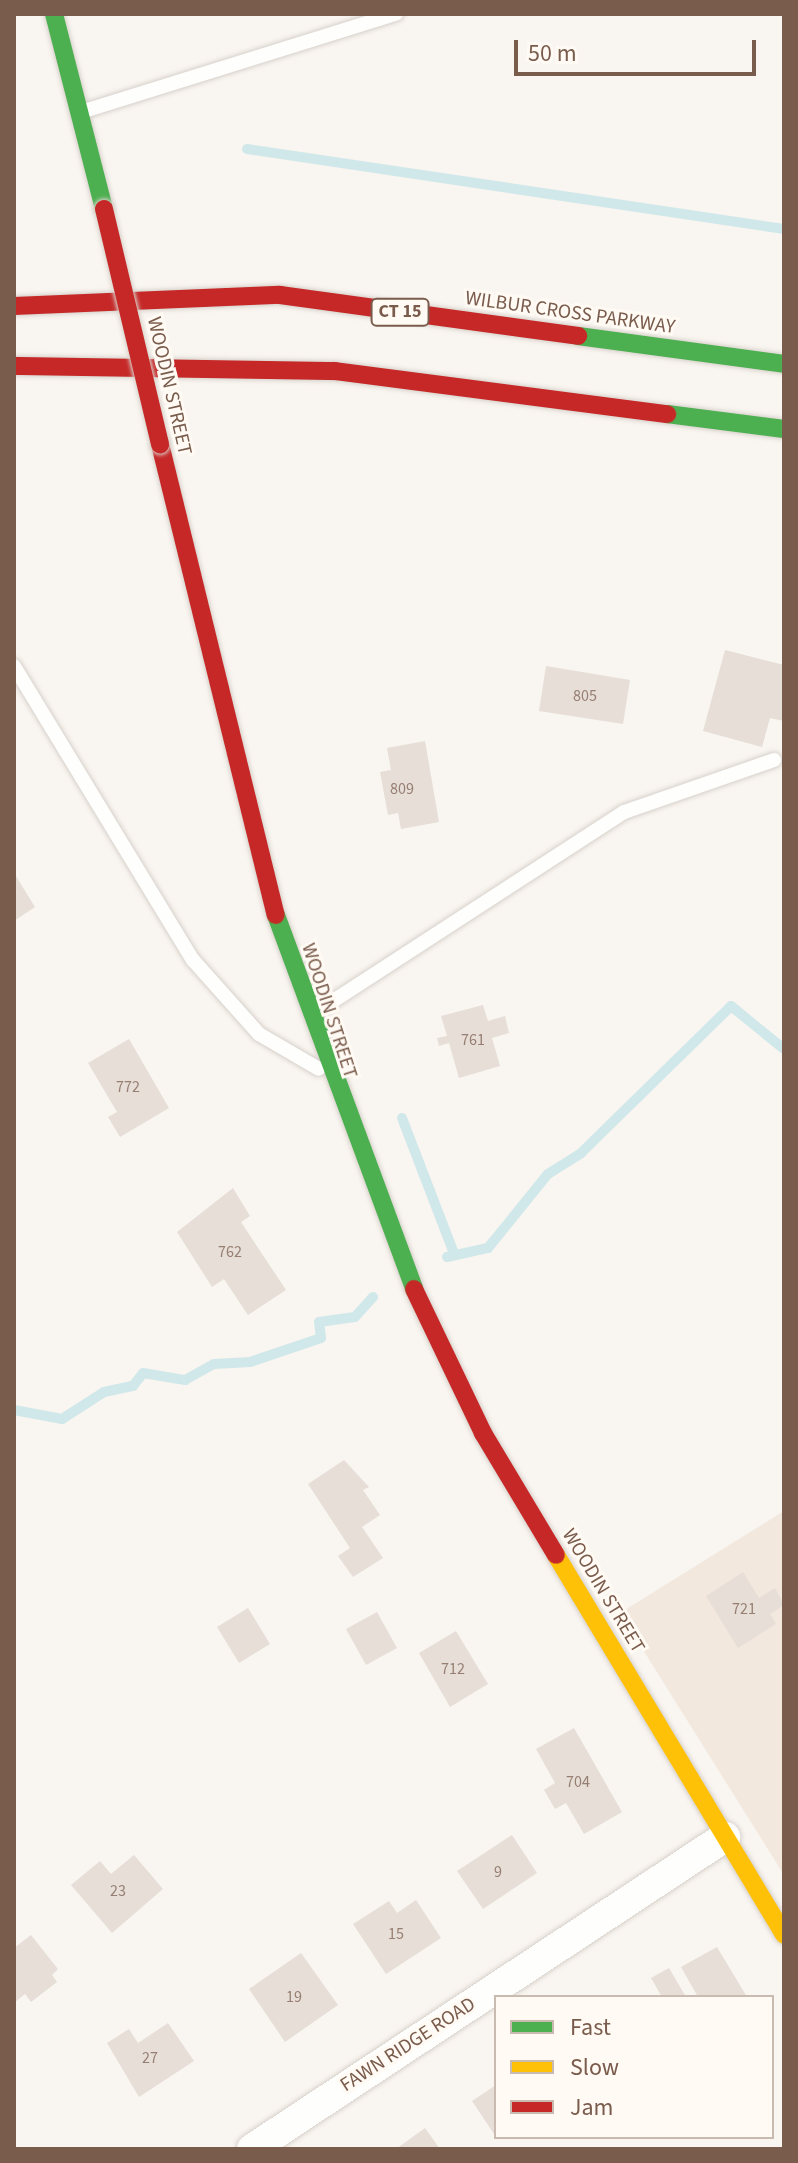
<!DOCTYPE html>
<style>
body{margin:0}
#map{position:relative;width:798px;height:2163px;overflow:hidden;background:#f9f5f0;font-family:"Source Sans 3",sans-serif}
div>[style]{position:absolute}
.residential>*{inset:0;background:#f2e8de}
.stream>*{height:10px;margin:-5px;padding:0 5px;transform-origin:5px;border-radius:5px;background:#d0e8ea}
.building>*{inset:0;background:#e6ded7}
.roads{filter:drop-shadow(0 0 2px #d7d1cb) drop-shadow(0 0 2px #d7d1cb)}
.lane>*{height:14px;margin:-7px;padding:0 7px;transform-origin:7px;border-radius:7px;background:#fefefd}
.street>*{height:30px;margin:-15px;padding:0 15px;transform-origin:15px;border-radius:15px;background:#fefefd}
.fast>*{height:18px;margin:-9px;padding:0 9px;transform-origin:9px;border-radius:9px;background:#4caf50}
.slow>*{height:18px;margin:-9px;padding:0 9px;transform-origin:9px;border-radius:9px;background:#ffc107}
.jam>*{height:18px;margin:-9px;padding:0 9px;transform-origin:9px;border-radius:9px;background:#c62828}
.bridges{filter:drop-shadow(0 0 2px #d9d2cb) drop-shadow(0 0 2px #d9d2cb)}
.jam-bridge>*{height:18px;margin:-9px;padding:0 9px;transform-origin:9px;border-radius:9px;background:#c62828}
span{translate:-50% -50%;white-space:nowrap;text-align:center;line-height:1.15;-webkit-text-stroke:6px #fffaf3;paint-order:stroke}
.number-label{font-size:16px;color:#977e72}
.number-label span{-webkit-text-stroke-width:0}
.shield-label span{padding:2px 6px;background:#fffaf3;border:2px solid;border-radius:6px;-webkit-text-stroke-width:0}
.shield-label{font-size:18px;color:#7a5c4d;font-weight:700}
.street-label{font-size:20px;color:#7a5c4d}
.frame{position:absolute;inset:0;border:16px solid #7a5c4d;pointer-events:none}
.legend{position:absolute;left:494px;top:1995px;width:280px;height:144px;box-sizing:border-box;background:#fffaf3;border:2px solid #cabbb1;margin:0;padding:10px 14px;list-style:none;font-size:24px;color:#7a5c4d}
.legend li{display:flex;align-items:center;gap:16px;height:40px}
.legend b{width:40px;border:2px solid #cabbb1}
.scale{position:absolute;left:514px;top:40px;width:242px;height:36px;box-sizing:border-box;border:4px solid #7a5c4d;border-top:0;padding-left:10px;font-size:24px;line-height:28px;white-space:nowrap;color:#7a5c4d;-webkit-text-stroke:6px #fffaf3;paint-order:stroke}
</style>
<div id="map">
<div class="residential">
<div style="clip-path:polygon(784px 1511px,784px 1875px,620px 1613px)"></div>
</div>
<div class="stream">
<div style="left:247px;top:149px;width:543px;rotate:8.47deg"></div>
<div style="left:402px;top:1118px;width:142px;rotate:69deg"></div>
<div style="left:447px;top:1257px;width:42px;rotate:-12.4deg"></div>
<div style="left:488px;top:1248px;width:95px;rotate:-51deg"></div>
<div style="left:548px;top:1174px;width:39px;rotate:-32deg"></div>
<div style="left:581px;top:1153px;width:210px;rotate:-44.4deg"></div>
<div style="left:731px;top:1006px;width:68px;rotate:39.1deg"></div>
<div style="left:14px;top:1410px;width:49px;rotate:10.6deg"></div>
<div style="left:62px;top:1419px;width:50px;rotate:-32.7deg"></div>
<div style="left:104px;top:1392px;width:30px;rotate:-12deg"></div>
<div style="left:133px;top:1386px;width:16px;rotate:-52deg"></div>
<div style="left:143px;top:1373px;width:43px;rotate:9.5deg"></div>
<div style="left:185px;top:1380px;width:33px;rotate:-29deg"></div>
<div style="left:214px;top:1364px;width:36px;rotate:-3deg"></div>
<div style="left:250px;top:1362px;width:75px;rotate:-18.7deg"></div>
<div style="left:321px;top:1338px;width:16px;rotate:-97deg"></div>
<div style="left:319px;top:1322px;width:36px;rotate:-8deg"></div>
<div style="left:355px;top:1317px;width:27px;rotate:-48deg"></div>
</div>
<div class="building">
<div style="clip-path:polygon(725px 650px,784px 665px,784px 721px,770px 718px,762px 747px,703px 731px)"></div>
<div style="clip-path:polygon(546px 666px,630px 680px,623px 724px,539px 711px)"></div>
<div style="clip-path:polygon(425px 741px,439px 822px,401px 829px,398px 813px,388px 815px,380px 772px,391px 770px,387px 748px)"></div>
<div style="clip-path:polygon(14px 873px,35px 907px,14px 921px)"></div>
<div style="clip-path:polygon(483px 1005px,488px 1021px,505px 1016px,509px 1033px,492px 1038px,500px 1066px,459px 1078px,449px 1043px,439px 1046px,437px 1038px,447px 1036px,441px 1016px)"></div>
<div style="clip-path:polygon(129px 1039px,169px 1108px,120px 1137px,108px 1117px,117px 1112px,88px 1063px)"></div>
<div style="clip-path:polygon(233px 1188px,250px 1216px,241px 1222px,286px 1290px,248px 1315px,224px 1279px,212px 1287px,177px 1232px)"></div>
<div style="clip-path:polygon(344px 1460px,369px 1487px,363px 1490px,380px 1515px,362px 1527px,383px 1558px,353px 1577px,338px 1556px,350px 1548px,308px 1484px)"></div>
<div style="clip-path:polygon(743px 1572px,759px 1598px,775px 1588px,784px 1605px,770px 1614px,776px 1624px,738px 1648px,706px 1596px)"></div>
<div style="clip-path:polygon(248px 1608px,270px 1644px,239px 1663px,217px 1627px)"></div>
<div style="clip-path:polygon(377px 1612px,397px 1648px,366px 1665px,346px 1629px)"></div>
<div style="clip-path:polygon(456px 1631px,488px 1684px,450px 1707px,419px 1653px)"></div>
<div style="clip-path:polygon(574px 1728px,622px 1812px,584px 1834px,566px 1803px,555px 1809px,544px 1790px,555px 1783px,536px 1749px)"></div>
<div style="clip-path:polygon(512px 1835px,537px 1873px,483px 1909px,457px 1871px)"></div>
<div style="clip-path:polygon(134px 1855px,163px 1889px,112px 1933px,71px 1885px,100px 1861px,111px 1874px)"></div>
<div style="clip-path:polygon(416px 1900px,441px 1938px,386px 1974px,353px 1924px,389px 1901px,397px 1913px)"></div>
<div style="clip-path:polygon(31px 1935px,58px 1969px,52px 1975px,57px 1982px,31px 2002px,25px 1994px,14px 2003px,14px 1948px)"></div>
<div style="clip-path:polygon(717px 1947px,747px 1997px,698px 1997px,681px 1967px)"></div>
<div style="clip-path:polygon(301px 1953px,338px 2005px,285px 2042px,249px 1989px)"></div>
<div style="clip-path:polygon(669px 1968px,686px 1997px,662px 1997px,651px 1978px)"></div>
<div style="clip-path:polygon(168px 2023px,194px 2061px,139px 2097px,107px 2043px,129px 2029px,138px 2043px)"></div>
<div style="clip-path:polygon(496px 2085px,496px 2137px,472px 2101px)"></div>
<div style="clip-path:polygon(425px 2128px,440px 2149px,396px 2149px)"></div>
</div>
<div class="roads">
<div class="lane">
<div style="left:84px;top:111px;width:327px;rotate:-17.3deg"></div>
<div style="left:14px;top:666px;width:344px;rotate:58.7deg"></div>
<div style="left:193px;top:960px;width:99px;rotate:48.3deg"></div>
<div style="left:259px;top:1034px;width:69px;rotate:30.3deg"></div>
<div style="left:313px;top:1014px;width:371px;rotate:-33deg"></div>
<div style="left:624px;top:812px;width:159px;rotate:-19.1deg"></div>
</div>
<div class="street">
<div style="left:252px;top:2149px;width:567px;rotate:-33.41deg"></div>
</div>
<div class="fast">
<div style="left:54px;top:14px;width:201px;rotate:75.6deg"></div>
<div style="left:578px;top:336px;width:208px;rotate:7.7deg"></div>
<div style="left:667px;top:414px;width:118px;rotate:7.3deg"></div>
<div style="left:276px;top:915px;width:399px;rotate:69.7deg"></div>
</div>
<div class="slow">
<div style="left:556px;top:1555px;width:443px;rotate:59deg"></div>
</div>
<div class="jam">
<div style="left:14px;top:306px;width:266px;rotate:-2.4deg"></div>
<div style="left:280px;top:295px;width:301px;rotate:7.8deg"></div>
<div style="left:14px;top:366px;width:321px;rotate:0.9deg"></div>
<div style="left:335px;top:371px;width:335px;rotate:7.4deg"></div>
<div style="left:160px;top:444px;width:485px;rotate:76.2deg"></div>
<div style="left:414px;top:1289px;width:160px;rotate:64.4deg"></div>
<div style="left:483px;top:1433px;width:142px;rotate:59.1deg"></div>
</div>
</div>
<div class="bridges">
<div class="jam-bridge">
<div style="left:104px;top:209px;width:242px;rotate:76.6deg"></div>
</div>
</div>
<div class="number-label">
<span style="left:585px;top:696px">805</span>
<span style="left:402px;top:789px">809</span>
<span style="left:473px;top:1040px">761</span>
<span style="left:128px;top:1087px">772</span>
<span style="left:230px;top:1252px">762</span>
<span style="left:744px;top:1609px">721</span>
<span style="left:453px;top:1669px">712</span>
<span style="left:578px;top:1782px">704</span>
<span style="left:498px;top:1872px">9</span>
<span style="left:118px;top:1891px">23</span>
<span style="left:396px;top:1934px">15</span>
<span style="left:294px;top:1997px">19</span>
<span style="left:150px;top:2058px">27</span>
</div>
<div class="shield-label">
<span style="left:400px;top:312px">CT 15</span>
</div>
<div class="street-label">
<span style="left:570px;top:313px;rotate:8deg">WILBUR CROSS PARKWAY</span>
<span style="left:169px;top:386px;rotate:77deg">WOODIN STREET</span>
<span style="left:329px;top:1011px;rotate:72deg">WOODIN STREET</span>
<span style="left:603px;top:1591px;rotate:59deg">WOODIN STREET</span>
<span style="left:408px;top:2045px;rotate:-33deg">FAWN RIDGE ROAD</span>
</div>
<div class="frame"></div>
<ul class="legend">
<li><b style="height:10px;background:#4caf50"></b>Fast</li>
<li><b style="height:10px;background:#ffc107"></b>Slow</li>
<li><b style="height:10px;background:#c62828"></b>Jam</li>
</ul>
<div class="scale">50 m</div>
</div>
